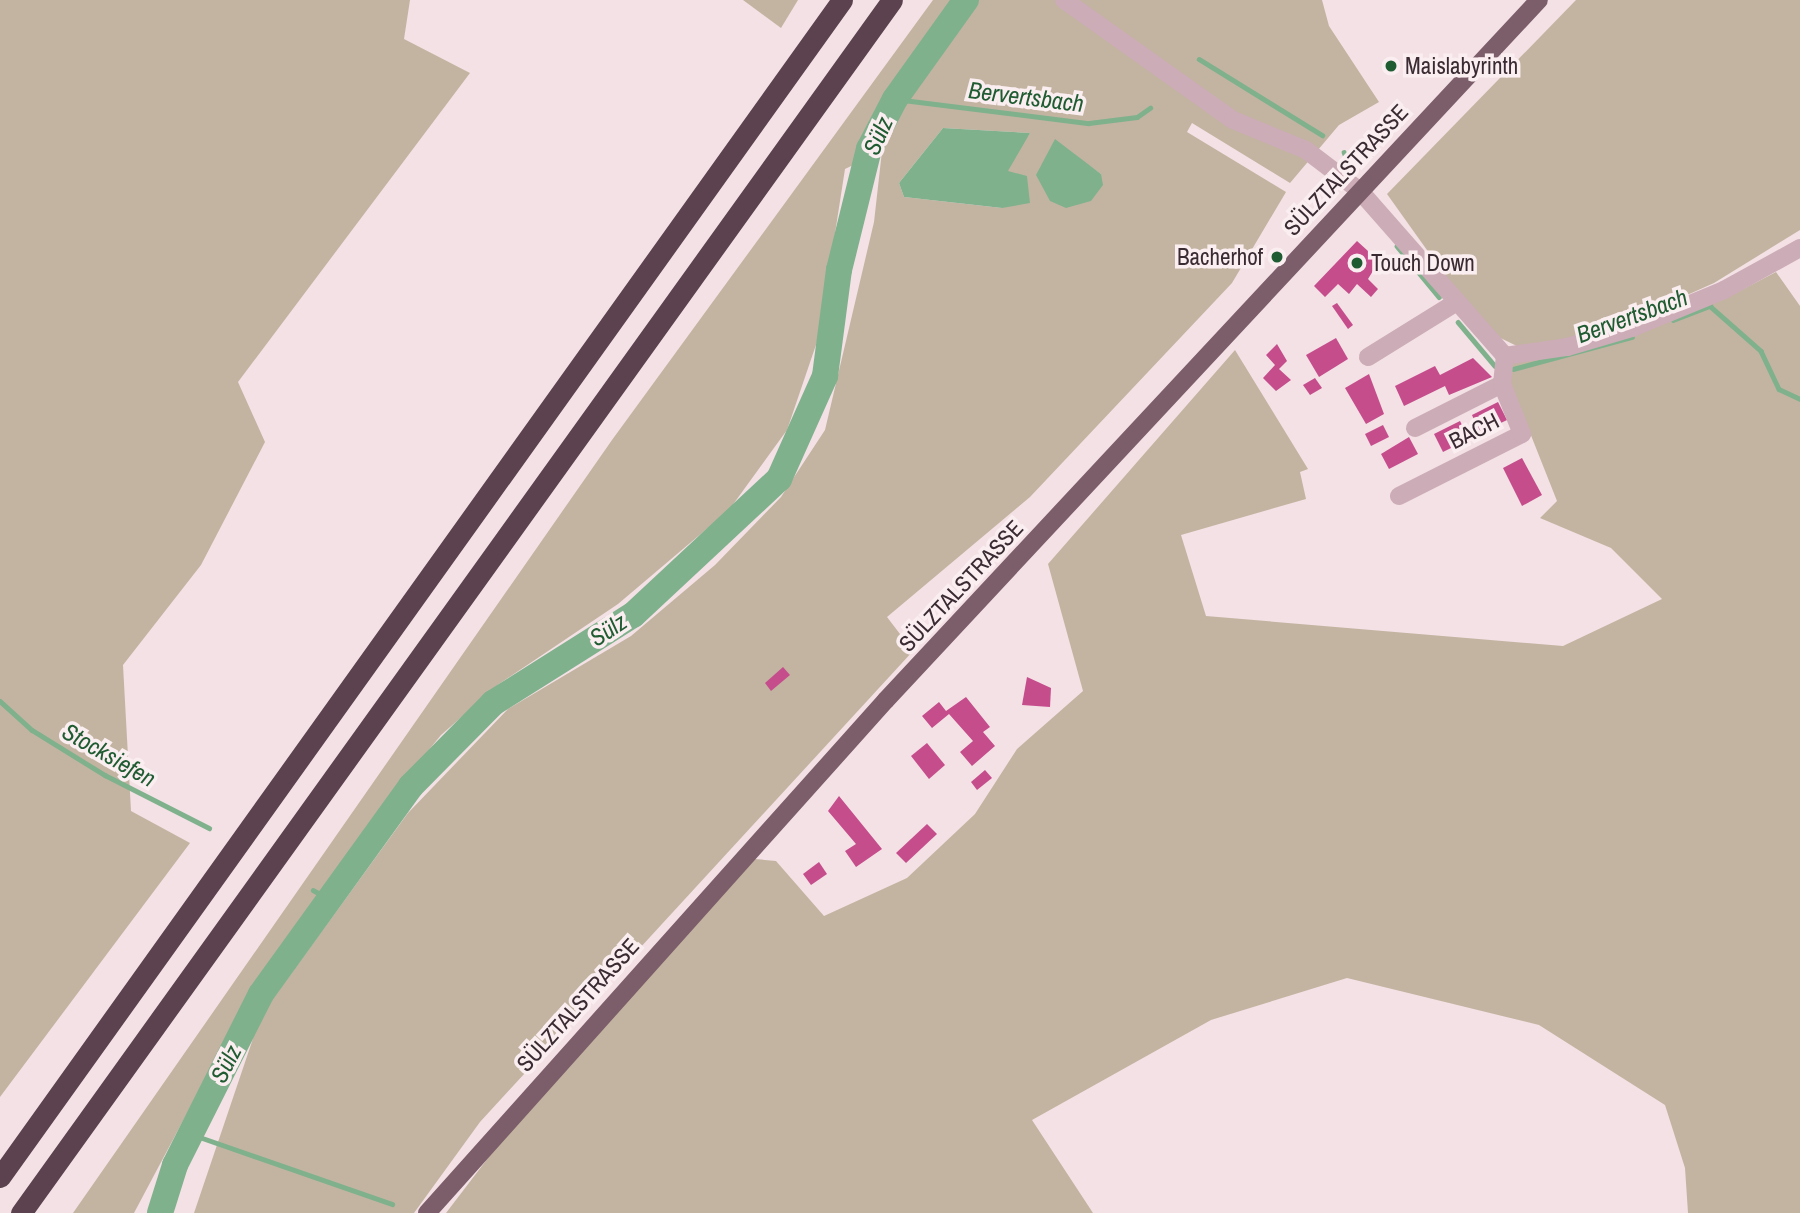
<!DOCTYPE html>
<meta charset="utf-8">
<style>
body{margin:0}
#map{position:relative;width:1800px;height:1213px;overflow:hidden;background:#f3e1e5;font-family:"Archivo Narrow",sans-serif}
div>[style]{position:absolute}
.green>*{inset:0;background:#c3b4a1}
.water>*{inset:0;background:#80b18d}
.stream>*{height:4.5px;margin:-2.25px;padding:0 2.25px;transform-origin:2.25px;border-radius:2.25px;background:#80b18d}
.river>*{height:26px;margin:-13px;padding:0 13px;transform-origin:13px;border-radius:13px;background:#80b18d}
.building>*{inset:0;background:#c54d8c}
.minor>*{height:18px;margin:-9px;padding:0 9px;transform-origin:9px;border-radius:9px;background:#ccacb6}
.major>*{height:18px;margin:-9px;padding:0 9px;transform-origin:9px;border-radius:9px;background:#7c5d6a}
.highway>*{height:21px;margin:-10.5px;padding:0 10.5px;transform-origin:10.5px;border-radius:10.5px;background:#5b424e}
.dots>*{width:19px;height:19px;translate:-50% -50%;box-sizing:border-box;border:4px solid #fbeef1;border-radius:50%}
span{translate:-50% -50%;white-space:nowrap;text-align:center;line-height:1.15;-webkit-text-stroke:7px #fbeef1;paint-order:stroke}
.poi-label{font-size:23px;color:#3a2b32}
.left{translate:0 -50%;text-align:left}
.right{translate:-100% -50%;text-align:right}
.street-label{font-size:23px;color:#3a2b32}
.water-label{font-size:24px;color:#205c32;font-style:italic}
</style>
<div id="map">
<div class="green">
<div style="clip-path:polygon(0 0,410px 0,404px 39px,470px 73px,238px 382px,265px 442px,201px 565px,123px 665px,131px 811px,190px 843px,0 1097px)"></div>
<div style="clip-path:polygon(743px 0,798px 0,781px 28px)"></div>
<div style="clip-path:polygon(evenodd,933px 0,1322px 0,1329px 26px,1379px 102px,1339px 125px,1290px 183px,1192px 123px,1187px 132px,1286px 192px,1232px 283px,1030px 497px,887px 617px,913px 651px,480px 1122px,414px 1213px,194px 1213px,261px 1015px,408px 813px,508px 709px,631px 636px,715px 565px,781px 497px,825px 430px,874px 222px,882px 151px,845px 169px,819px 336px,787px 430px,729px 510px,618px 604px,499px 684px,441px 735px,370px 822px,253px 989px,134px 1213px,73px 1213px,612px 440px,933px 0,943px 128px,1030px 133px,1009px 161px,1002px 208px,904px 197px,899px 183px,943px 128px,933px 0,1088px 165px,1101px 174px,1036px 175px,1088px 165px)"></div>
<div style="clip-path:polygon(1576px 0,1800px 0,1800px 230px,1714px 283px,1640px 316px,1569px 342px,1521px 348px,1484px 330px,1387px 194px)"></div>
<div style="clip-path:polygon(1776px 272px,1800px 306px,1800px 1213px,1688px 1213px,1685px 1168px,1665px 1105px,1539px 1025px,1347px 978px,1211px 1020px,1032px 1120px,1093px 1213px,446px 1213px,501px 1141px,755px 859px,776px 861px,824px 916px,907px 878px,975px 814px,1017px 749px,1083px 691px,1048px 564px,1235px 350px,1308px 469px,1300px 472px,1306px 499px,1181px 535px,1206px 616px,1563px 646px,1662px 599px,1611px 548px,1540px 518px,1557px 501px,1507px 375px,1511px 363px,1734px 294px)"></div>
</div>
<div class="water">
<div style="clip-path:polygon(943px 128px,1030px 133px,1008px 171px,1027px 176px,1030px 203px,1002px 208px,904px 197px,899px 183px)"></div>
<div style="clip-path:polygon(1055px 139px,1101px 174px,1103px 185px,1091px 201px,1066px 208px,1050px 201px,1036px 175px)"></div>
</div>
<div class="stream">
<div style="left:1199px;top:59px;width:145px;rotate:31.7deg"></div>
<div style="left:895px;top:99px;width:195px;rotate:7.1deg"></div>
<div style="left:1089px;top:123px;width:48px;rotate:-7.1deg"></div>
<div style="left:1137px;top:117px;width:16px;rotate:-35deg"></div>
<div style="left:1344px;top:152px;width:5px;rotate:68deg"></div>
<div style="left:1397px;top:246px;width:66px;rotate:50.5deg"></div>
<div style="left:1673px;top:320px;width:40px;rotate:-21deg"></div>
<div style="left:1710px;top:306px;width:68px;rotate:41.4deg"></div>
<div style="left:1761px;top:351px;width:42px;rotate:64.7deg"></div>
<div style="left:1779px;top:389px;width:23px;rotate:25deg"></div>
<div style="left:1458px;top:322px;width:57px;rotate:49.9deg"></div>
<div style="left:1513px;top:369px;width:123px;rotate:-15.1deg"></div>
<div style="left:0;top:701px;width:43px;rotate:42.2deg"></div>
<div style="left:32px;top:730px;width:86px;rotate:31.7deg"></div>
<div style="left:105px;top:775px;width:117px;rotate:27deg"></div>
<div style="left:313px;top:890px;width:18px;rotate:29deg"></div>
<div style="left:191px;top:1134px;width:213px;rotate:19.2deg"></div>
</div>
<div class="river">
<div style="left:160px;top:1213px;width:50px;rotate:-72.6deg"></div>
<div style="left:175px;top:1165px;width:191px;rotate:-63.3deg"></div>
<div style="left:261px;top:994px;width:256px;rotate:-54.2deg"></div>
<div style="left:411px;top:786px;width:117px;rotate:-45.3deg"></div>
<div style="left:493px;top:703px;width:165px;rotate:-32.2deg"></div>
<div style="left:633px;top:615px;width:200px;rotate:-43deg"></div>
<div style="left:779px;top:479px;width:113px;rotate:-65.9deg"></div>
<div style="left:825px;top:376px;width:107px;rotate:-82.5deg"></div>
<div style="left:839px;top:270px;width:125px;rotate:-76.1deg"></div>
<div style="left:869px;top:149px;width:56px;rotate:-62.5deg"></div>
<div style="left:895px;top:99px;width:122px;rotate:-54.4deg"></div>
</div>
<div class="building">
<div style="clip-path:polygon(1357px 241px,1379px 261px,1368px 279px,1378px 289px,1371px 297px,1357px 284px,1349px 294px,1338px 284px,1325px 297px,1314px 286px)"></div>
<div style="clip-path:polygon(1337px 303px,1353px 325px,1348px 329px,1332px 306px)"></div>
<div style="clip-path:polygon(1336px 338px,1348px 359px,1319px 377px,1306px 355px)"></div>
<div style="clip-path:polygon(1277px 344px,1287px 361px,1279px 369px,1291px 380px,1276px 391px,1263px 378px,1275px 365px,1266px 355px)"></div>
<div style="clip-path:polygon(1473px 358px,1492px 377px,1449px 395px,1445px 386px,1404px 406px,1395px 386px,1435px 366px,1440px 375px)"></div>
<div style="clip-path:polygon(1369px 374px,1384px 414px,1366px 424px,1345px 388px)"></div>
<div style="clip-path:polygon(1315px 378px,1322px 388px,1310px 395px,1303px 385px)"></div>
<div style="clip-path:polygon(1498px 402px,1507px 420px,1480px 433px,1472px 415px)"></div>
<div style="clip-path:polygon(1460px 421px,1469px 439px,1443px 452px,1434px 434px)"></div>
<div style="clip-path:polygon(1383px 425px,1389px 437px,1371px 446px,1365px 434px)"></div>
<div style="clip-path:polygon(1409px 437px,1418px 454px,1389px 469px,1381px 454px)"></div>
<div style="clip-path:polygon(1522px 458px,1542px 495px,1522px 506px,1503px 468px)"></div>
<div style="clip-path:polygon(783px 667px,790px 675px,771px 691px,765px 683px)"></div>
<div style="clip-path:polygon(1027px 677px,1051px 688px,1050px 707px,1022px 705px)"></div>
<div style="clip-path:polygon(966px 697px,990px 727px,983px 732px,995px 746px,972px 766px,960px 752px,973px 741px,949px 714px,932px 728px,922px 716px,939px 702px,946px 711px)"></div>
<div style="clip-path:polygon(927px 743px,945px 765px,929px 779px,911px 756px)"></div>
<div style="clip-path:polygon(985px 770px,992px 778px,977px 790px,971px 782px)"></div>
<div style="clip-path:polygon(839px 796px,882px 849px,856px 867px,845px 851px,856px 844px,828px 811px)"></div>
<div style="clip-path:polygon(927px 824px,937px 834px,906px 863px,896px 853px)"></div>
<div style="clip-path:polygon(819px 862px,827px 874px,811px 885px,803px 874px)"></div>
</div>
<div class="minor">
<div style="left:1064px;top:0;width:207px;rotate:35.4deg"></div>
<div style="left:1233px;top:120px;width:79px;rotate:22.3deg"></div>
<div style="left:1306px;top:150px;width:68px;rotate:37.2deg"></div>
<div style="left:1360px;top:191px;width:220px;rotate:48.7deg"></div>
<div style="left:1505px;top:356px;width:63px;rotate:-8.3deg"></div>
<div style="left:1567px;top:347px;width:68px;rotate:-16.3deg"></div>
<div style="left:1632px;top:328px;width:100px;rotate:-22.4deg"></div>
<div style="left:1724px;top:290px;width:87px;rotate:-28.9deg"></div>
<div style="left:1368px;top:357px;width:102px;rotate:-31.8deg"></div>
<div style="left:1415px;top:428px;width:97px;rotate:-26.8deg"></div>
<div style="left:1399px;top:496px;width:138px;rotate:-26.8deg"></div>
<div style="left:1522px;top:434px;width:54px;rotate:-111.8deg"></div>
<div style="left:1502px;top:384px;width:28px;rotate:-84deg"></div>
</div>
<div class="major">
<div style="left:427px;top:1213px;width:688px;rotate:-48.18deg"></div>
<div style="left:886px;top:700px;width:957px;rotate:-46.99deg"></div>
</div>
<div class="highway">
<div style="left:0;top:1177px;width:1447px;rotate:-54.42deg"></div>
<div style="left:21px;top:1213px;width:1493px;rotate:-54.32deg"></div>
</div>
<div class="dots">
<div style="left:1391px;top:66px;background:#205c32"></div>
<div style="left:1277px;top:257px;background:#205c32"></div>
<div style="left:1357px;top:263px;background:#205c32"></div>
</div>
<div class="poi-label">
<span class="left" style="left:1405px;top:66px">Maislabyrinth</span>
<span class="right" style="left:1263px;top:257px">Bacherhof</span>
<span class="left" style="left:1371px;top:263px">Touch Down</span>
</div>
<div class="street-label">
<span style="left:1346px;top:170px;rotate:-47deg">SÜLZTALSTRASSE</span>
<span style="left:1474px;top:431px;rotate:-27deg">BACH</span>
<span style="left:961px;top:586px;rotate:-47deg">SÜLZTALSTRASSE</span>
<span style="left:578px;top:1005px;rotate:-48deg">SÜLZTALSTRASSE</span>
</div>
<div class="water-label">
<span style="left:1026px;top:97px;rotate:7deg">Bervertsbach</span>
<span style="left:878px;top:136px;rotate:-66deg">Sülz</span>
<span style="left:1632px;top:316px;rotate:-20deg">Bervertsbach</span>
<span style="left:608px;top:630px;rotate:-33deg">Sülz</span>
<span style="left:109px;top:755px;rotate:30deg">Stocksiefen</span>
<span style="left:226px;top:1064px;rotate:-63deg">Sülz</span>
</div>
</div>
